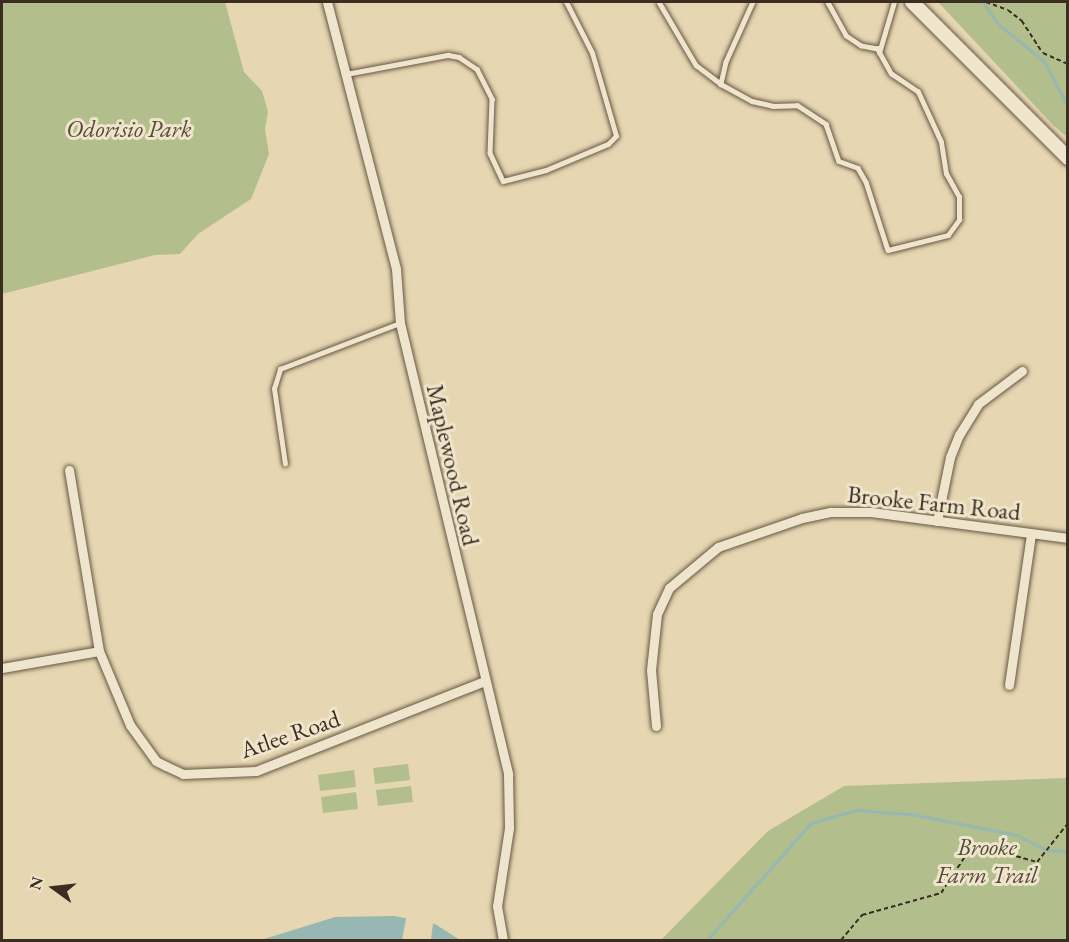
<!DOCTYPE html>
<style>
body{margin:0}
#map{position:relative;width:1069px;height:942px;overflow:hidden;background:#e6d6b1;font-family:"EB Garamond",serif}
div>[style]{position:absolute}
.green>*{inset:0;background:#b3be8d}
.water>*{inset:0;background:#97b7b3}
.pier>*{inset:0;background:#e6d6b1}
.stream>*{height:3px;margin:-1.5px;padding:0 1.5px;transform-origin:1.5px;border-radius:1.5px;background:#97b7b3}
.path>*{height:1.5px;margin-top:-0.75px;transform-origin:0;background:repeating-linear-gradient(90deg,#3c2d21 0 4.5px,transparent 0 7.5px)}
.roads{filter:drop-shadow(0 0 2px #665745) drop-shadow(0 0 2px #665745)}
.lane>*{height:4.5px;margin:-2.25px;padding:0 2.25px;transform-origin:2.25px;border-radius:2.25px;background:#efe4cc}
.street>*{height:9px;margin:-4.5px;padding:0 4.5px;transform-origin:4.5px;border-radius:4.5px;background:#efe4cc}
.secondary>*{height:14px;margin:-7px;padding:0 7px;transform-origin:7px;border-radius:7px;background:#efe4cc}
span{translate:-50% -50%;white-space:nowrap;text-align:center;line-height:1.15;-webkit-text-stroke:6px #efe4cc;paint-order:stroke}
.park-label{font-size:24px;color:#544a37;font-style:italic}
.street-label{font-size:24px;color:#3c2d21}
.frame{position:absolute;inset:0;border:3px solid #3c2d21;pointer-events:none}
.north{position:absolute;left:24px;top:858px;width:60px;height:60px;-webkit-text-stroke:4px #efe4cc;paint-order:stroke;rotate:285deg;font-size:16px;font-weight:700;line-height:24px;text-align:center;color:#3c2d21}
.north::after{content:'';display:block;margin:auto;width:21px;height:27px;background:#3c2d21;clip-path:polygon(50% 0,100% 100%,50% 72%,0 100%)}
</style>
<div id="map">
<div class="green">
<div style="clip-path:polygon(2px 2px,225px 2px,244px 72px,262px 91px,268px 112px,265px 129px,269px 154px,251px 199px,198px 234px,180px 254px,155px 255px,2px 294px)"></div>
<div style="clip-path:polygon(938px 2px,1067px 2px,1067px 137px,1053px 125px)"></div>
<div style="clip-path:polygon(408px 764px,410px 780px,375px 784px,373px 768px)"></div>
<div style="clip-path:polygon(354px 770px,356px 787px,320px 791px,318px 775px)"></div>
<div style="clip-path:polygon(1067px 778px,1067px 940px,661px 940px,768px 831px,844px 786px)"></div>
<div style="clip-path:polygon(411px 786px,413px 802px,378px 806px,376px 790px)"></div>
<div style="clip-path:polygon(356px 792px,358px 809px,323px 813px,321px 797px)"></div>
</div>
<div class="water">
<div style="clip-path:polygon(394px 916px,435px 924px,460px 940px,261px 940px,335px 917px)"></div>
</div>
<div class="pier">
<div style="clip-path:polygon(411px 892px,436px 897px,431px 940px,402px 940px)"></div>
</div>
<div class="stream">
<div style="left:983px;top:2px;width:27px;rotate:56deg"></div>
<div style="left:998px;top:24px;width:59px;rotate:38.8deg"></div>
<div style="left:1044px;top:61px;width:52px;rotate:62.4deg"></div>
<div style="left:707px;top:940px;width:157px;rotate:-48.4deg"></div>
<div style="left:811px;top:823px;width:47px;rotate:-16.1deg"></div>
<div style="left:856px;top:810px;width:54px;rotate:4.2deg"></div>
<div style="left:910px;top:814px;width:109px;rotate:11.1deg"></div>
<div style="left:1017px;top:835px;width:33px;rotate:27deg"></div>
<div style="left:1046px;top:850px;width:22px;rotate:3deg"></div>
</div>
<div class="path">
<div style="left:986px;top:2px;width:23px;rotate:20deg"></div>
<div style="left:1008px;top:10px;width:18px;rotate:38deg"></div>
<div style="left:1022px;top:21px;width:38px;rotate:57deg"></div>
<div style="left:1043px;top:53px;width:27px;rotate:24deg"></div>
<div style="left:841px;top:940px;width:33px;rotate:-50deg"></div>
<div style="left:862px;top:915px;width:82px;rotate:-15.6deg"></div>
<div style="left:941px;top:893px;width:59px;rotate:-56.9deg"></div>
<div style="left:973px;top:844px;width:66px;rotate:15.7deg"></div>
<div style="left:1037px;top:862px;width:50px;rotate:-51.5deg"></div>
</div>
<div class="roads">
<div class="lane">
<div style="left:659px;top:2px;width:73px;rotate:59.6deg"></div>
<div style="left:696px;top:65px;width:31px;rotate:37deg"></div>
<div style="left:753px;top:2px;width:66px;rotate:114.2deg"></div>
<div style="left:726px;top:62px;width:23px;rotate:103deg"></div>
<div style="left:721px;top:84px;width:35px;rotate:29deg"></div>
<div style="left:752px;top:101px;width:22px;rotate:13deg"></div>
<div style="left:773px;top:106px;width:24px;rotate:-2deg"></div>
<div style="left:797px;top:105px;width:35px;rotate:33deg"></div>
<div style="left:826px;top:124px;width:39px;rotate:71deg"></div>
<div style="left:839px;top:161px;width:20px;rotate:20deg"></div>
<div style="left:858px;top:168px;width:16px;rotate:60deg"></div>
<div style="left:866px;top:182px;width:71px;rotate:72.1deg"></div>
<div style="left:888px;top:250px;width:62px;rotate:-14deg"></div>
<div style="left:948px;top:235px;width:19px;rotate:-54deg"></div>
<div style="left:959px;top:220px;width:23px;rotate:-90deg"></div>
<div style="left:959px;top:197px;width:26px;rotate:-119deg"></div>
<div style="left:946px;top:174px;width:32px;rotate:-99deg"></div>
<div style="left:941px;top:142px;width:55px;rotate:-114.7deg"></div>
<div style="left:918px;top:92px;width:32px;rotate:-146deg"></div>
<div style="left:891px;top:74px;width:29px;rotate:-119deg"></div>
<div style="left:877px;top:49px;width:16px;rotate:-169deg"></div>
<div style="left:861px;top:46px;width:18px;rotate:-146deg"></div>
<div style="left:846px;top:36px;width:39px;rotate:-119deg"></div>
<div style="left:879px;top:53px;width:53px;rotate:-73.6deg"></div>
<div style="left:346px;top:74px;width:104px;rotate:-10.6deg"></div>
<div style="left:448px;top:55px;width:11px;rotate:10deg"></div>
<div style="left:459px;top:57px;width:22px;rotate:34deg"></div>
<div style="left:477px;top:69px;width:34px;rotate:63deg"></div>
<div style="left:492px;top:99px;width:54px;rotate:92.1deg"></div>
<div style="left:490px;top:153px;width:31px;rotate:65deg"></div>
<div style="left:503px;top:181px;width:44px;rotate:-14.3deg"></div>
<div style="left:546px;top:170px;width:67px;rotate:-22.8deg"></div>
<div style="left:608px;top:144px;width:11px;rotate:-45deg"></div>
<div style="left:616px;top:136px;width:86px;rotate:-106.1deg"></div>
<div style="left:592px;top:53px;width:57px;rotate:-117deg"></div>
<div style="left:285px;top:464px;width:76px;rotate:-98.3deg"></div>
<div style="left:274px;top:389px;width:21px;rotate:-73deg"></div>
<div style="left:280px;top:369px;width:129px;rotate:-21deg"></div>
</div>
<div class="street">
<div style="left:327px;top:2px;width:276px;rotate:75.5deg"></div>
<div style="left:396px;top:269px;width:54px;rotate:85.8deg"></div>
<div style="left:400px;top:323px;width:464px;rotate:76.5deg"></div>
<div style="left:508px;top:774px;width:54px;rotate:88.9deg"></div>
<div style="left:509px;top:828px;width:79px;rotate:98.7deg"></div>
<div style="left:497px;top:906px;width:35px;rotate:80deg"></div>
<div style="left:69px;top:470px;width:183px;rotate:80.6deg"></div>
<div style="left:99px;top:651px;width:80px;rotate:67.3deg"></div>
<div style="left:130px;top:725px;width:44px;rotate:54.2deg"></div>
<div style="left:156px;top:761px;width:11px;rotate:27deg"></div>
<div style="left:166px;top:766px;width:19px;rotate:25deg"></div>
<div style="left:183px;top:774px;width:73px;rotate:-2.4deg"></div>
<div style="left:256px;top:771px;width:245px;rotate:-21.5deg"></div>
<div style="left:937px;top:521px;width:65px;rotate:-78.5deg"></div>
<div style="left:950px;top:457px;width:24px;rotate:-68deg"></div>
<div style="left:959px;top:435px;width:36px;rotate:-58deg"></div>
<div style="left:978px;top:404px;width:55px;rotate:-36.9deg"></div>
<div style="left:2px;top:668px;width:98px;rotate:-9.9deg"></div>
<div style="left:1009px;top:685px;width:153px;rotate:-81.7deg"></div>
<div style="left:656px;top:726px;width:56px;rotate:-95.1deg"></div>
<div style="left:651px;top:670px;width:56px;rotate:-83.9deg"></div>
<div style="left:657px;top:614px;width:29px;rotate:-65deg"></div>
<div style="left:669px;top:588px;width:64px;rotate:-39.9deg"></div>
<div style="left:718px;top:547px;width:89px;rotate:-19deg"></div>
<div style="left:802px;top:518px;width:30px;rotate:-12deg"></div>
<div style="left:831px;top:512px;width:40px"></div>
<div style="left:871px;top:512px;width:199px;rotate:7.5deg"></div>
</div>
<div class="secondary">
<div style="left:912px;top:2px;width:221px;rotate:45deg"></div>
</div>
</div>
<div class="park-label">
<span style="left:129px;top:129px">Odorisio Park</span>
<span style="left:987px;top:861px">Brooke<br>Farm Trail</span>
</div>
<div class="street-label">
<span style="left:453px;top:465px;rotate:77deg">Maplewood Road</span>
<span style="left:934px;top:503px;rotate:6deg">Brooke Farm Road</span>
<span style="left:290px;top:734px;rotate:-19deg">Atlee Road</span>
</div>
<div class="frame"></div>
<div class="north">N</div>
</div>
